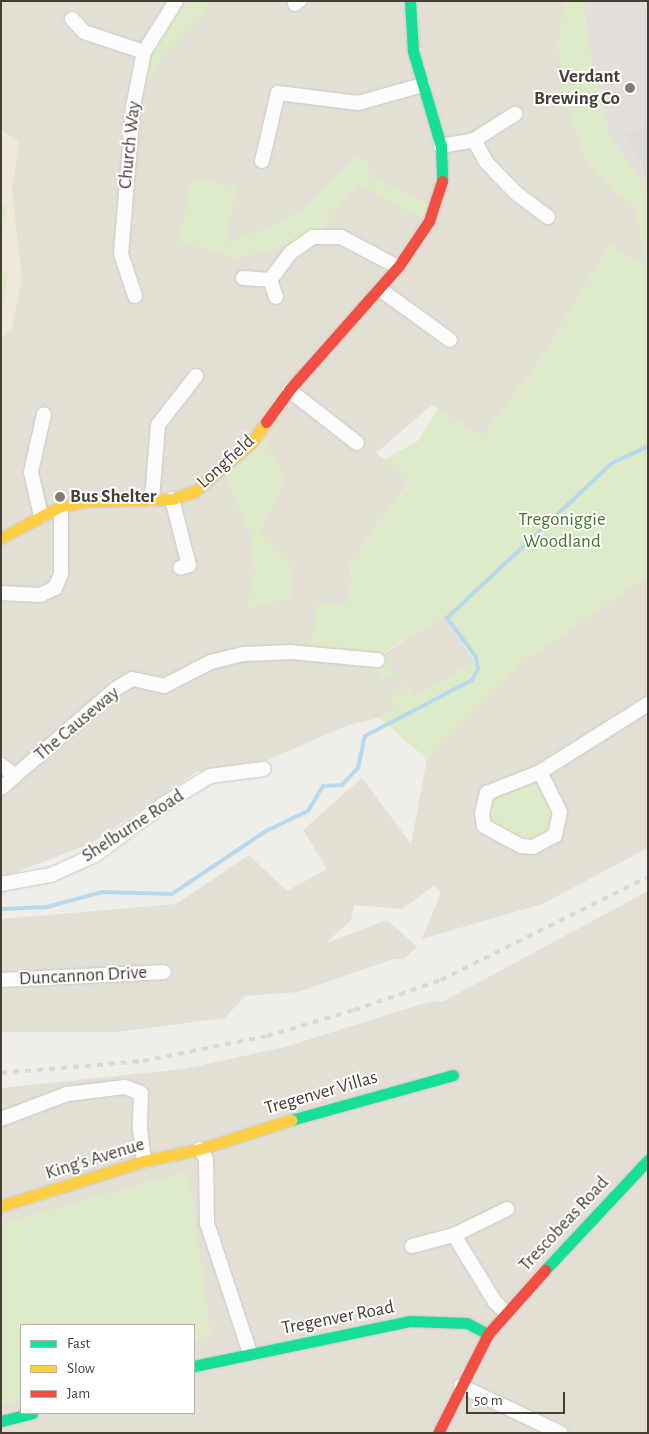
<!DOCTYPE html>
<style>
body{margin:0}
#map{position:relative;width:649px;height:1434px;overflow:hidden;background:#efede8;font-family:"Alegreya Sans",sans-serif}
div>[style]{position:absolute}
.residential>*{inset:0;background:#e3dfd5}
.industrial>*{inset:0;background:#e2ded9}
.education>*{inset:0;background:#ede8da}
.green>*{inset:0;background:#ddeac8}
.parking>*{inset:0;background:#dedcd8}
.stream>*{height:4px;margin:-2px;padding:0 2px;transform-origin:2px;border-radius:2px;background:#b8d9ed}
.roads{filter:drop-shadow(0 0 1px #ccc9c4) drop-shadow(0 0 1px #ccc9c4)}
.street>*{height:14px;margin:-7px;padding:0 7px;transform-origin:7px;border-radius:7px;background:#fdfcfc}
.fast>*{height:11px;margin:-5.5px;padding:0 5.5px;transform-origin:5.5px;border-radius:5.5px;background:#16e098}
.slow>*{height:11px;margin:-5.5px;padding:0 5.5px;transform-origin:5.5px;border-radius:5.5px;background:#ffcf43}
.jam>*{height:11px;margin:-5.5px;padding:0 5.5px;transform-origin:5.5px;border-radius:5.5px;background:#f24e42}
.rail>*{height:4px;margin-top:-2px;transform-origin:0;background:repeating-linear-gradient(90deg,#d8d8d7 0 6px,transparent 0 12px)}
.dots>*{width:14px;height:14px;translate:-50% -50%;box-sizing:border-box;border:2px solid #fff;border-radius:50%}
span{translate:-50% -50%;white-space:nowrap;text-align:center;line-height:1.15;-webkit-text-stroke:4px #fff;paint-order:stroke}
.poi-label{font-size:19px;color:#443e34;font-weight:700}
.right{translate:-100% -50%;text-align:right}
.left{translate:0 -50%;text-align:left}
.street-label{font-size:19px;color:#443e34}
.park-label{font-size:19px;color:#477628}
.frame{position:absolute;inset:0;border:2px solid #443e34;pointer-events:none}
.legend{position:absolute;left:20px;top:1324px;width:175px;height:90px;box-sizing:border-box;background:#fff;border:1px solid #b4b2ae;margin:0;padding:6px 9px;list-style:none;font-size:15px;color:#443e34}
.legend li{display:flex;align-items:center;gap:10px;height:25px}
.legend b{width:25px;border:1px solid #b4b2ae}
.scale{position:absolute;left:466px;top:1392px;width:99px;height:22px;box-sizing:border-box;border:2px solid #443e34;border-top:0;padding-left:6px;font-size:15px;line-height:18px;white-space:nowrap;color:#443e34;-webkit-text-stroke:4px #fff;paint-order:stroke}
</style>
<div id="map">
<div class="residential">
<div style="clip-path:polygon(1px 1px,564px 1px,563px 93px,576px 125px,613px 190px,636px 207px,646px 267px,609px 245px,540px 360px,482px 437px,432px 405px,376px 453px,410px 482px,349px 563px,352px 580px,346px 604px,384px 654px,444px 616px,475px 662px,379px 718px,348px 725px,268px 760px,197px 772px,90px 844px,8px 875px,1px 875px)"></div>
<div style="clip-path:polygon(648px 575px,648px 848px,542px 904px,422px 939px,441px 893px,434px 886px,402px 909px,354px 905px,351px 920px,326px 943px,387px 920px,417px 947px,404px 959px,393px 959px,298px 992px,245px 996px,225px 1018px,117px 1032px,1px 1032px,1px 919px,176px 904px,249px 855px,287px 891px,327px 869px,303px 830px,362px 778px,411px 844px,427px 759px,523px 662px)"></div>
<div style="clip-path:polygon(evenodd,648px 891px,648px 1433px,1px 1433px,1px 1088px,183px 1069px,285px 1047px,428px 1002px,444px 1001px,648px 891px,21px 1325px,194px 1325px,194px 1413px,21px 1413px,21px 1325px)"></div>
</div>
<div class="industrial">
<div style="clip-path:polygon(584px 1px,648px 1px,648px 192px,609px 135px,585px 29px)"></div>
</div>
<div class="education">
<div style="clip-path:polygon(1px 130px,19px 142px,12px 190px,22px 279px,12px 328px,1px 337px)"></div>
</div>
<div class="green">
<div style="clip-path:polygon(180px 1px,207px 1px,203px 16px,162px 58px,142px 91px,150px 49px)"></div>
<div style="clip-path:polygon(564px 1px,584px 1px,585px 29px,609px 135px,648px 192px,648px 575px,523px 662px,427px 759px,379px 718px,395px 708px,390px 698px,404px 689px,402px 685px,405px 683px,414px 698px,475px 662px,464px 642px,444px 616px,377px 657px,310px 653px,318px 604px,346px 604px,352px 580px,349px 563px,410px 483px,383px 460px,418px 441px,438px 409px,482px 437px,540px 360px,609px 245px,645px 266px,636px 207px,613px 190px,586px 161px,563px 93px,558px 46px)"></div>
<div style="clip-path:polygon(355px 157px,368px 162px,370px 176px,428px 204px,422px 219px,358px 183px,321px 230px,291px 243px,233px 260px,222px 253px,179px 242px,192px 177px,237px 187px,225px 243px,267px 228px,306px 207px)"></div>
<div style="clip-path:polygon(1px 205px,7px 206px,1px 244px)"></div>
<div style="clip-path:polygon(1px 272px,8px 273px,1px 321px)"></div>
<div style="clip-path:polygon(263px 438px,287px 479px,260px 531px,289px 557px,291px 598px,246px 609px,255px 576px,253px 541px,224px 474px)"></div>
<div style="clip-path:polygon(386px 657px,395px 673px,381px 681px,371px 664px)"></div>
<div style="clip-path:polygon(536px 780px,555px 813px,551px 832px,531px 842px,520px 841px,488px 822px,490px 797px)"></div>
<div style="clip-path:polygon(188px 1171px,211px 1335px,194px 1341px,194px 1325px,21px 1325px,21px 1400px,1px 1405px,1px 1224px)"></div>
</div>
<div class="parking">
<div style="clip-path:polygon(648px 127px,648px 172px,624px 133px)"></div>
</div>
<div class="stream">
<div style="left:1px;top:909px;width:46px;rotate:-2.5deg"></div>
<div style="left:47px;top:907px;width:57px;rotate:-15.3deg"></div>
<div style="left:102px;top:892px;width:70px;rotate:1.6deg"></div>
<div style="left:172px;top:894px;width:113px;rotate:-33.8deg"></div>
<div style="left:266px;top:831px;width:47px;rotate:-25.5deg"></div>
<div style="left:308px;top:811px;width:29px;rotate:-59deg"></div>
<div style="left:323px;top:786px;width:19px;rotate:-3deg"></div>
<div style="left:342px;top:785px;width:23px;rotate:-47deg"></div>
<div style="left:358px;top:768px;width:33px;rotate:-78deg"></div>
<div style="left:365px;top:736px;width:121px;rotate:-27.6deg"></div>
<div style="left:472px;top:680px;width:13px;rotate:-61deg"></div>
<div style="left:478px;top:669px;width:12px;rotate:-99deg"></div>
<div style="left:476px;top:657px;width:49px;rotate:-126.6deg"></div>
<div style="left:447px;top:618px;width:226px;rotate:-43.2deg"></div>
<div style="left:612px;top:463px;width:40px;rotate:-25deg"></div>
</div>
<div class="roads">
<div class="street">
<div style="left:295px;top:4px;width:5px;rotate:-37deg"></div>
<div style="left:72px;top:19px;width:18px;rotate:47deg"></div>
<div style="left:84px;top:32px;width:63px;rotate:18.4deg"></div>
<div style="left:474px;top:140px;width:25px;rotate:61deg"></div>
<div style="left:486px;top:162px;width:43px;rotate:45.9deg"></div>
<div style="left:516px;top:193px;width:40px;rotate:37deg"></div>
<div style="left:441px;top:146px;width:34px;rotate:-10deg"></div>
<div style="left:474px;top:140px;width:49px;rotate:-32.4deg"></div>
<div style="left:262px;top:161px;width:70px;rotate:-76.8deg"></div>
<div style="left:278px;top:93px;width:81px;rotate:7.1deg"></div>
<div style="left:358px;top:103px;width:67px;rotate:-15.5deg"></div>
<div style="left:243px;top:278px;width:27px;rotate:4deg"></div>
<div style="left:381px;top:290px;width:85px;rotate:35.9deg"></div>
<div style="left:135px;top:296px;width:44px;rotate:-108.4deg"></div>
<div style="left:121px;top:254px;width:147px;rotate:-85.3deg"></div>
<div style="left:133px;top:107px;width:56px;rotate:-78.7deg"></div>
<div style="left:144px;top:52px;width:60px;rotate:-57.9deg"></div>
<div style="left:276px;top:297px;width:18px;rotate:-109deg"></div>
<div style="left:270px;top:280px;width:34px;rotate:-53deg"></div>
<div style="left:290px;top:253px;width:28px;rotate:-35deg"></div>
<div style="left:313px;top:237px;width:28px"></div>
<div style="left:341px;top:237px;width:64px;rotate:27.8deg"></div>
<div style="left:289px;top:390px;width:86px;rotate:37.9deg"></div>
<div style="left:152px;top:499px;width:74px;rotate:-85.4deg"></div>
<div style="left:158px;top:425px;width:62px;rotate:-52.2deg"></div>
<div style="left:172px;top:499px;width:68px;rotate:75.6deg"></div>
<div style="left:189px;top:565px;width:9px;rotate:162deg"></div>
<div style="left:41px;top:516px;width:45px;rotate:-102.8deg"></div>
<div style="left:31px;top:472px;width:59px;rotate:-77.4deg"></div>
<div style="left:1px;top:593px;width:39px;rotate:3deg"></div>
<div style="left:40px;top:595px;width:17px;rotate:-25deg"></div>
<div style="left:55px;top:588px;width:15px;rotate:-67deg"></div>
<div style="left:61px;top:574px;width:68px;rotate:-90deg"></div>
<div style="left:1px;top:765px;width:18px;rotate:38deg"></div>
<div style="left:540px;top:772px;width:45px;rotate:63.4deg"></div>
<div style="left:560px;top:812px;width:24px;rotate:102deg"></div>
<div style="left:555px;top:835px;width:25px;rotate:151deg"></div>
<div style="left:533px;top:847px;width:12px;rotate:-175deg"></div>
<div style="left:521px;top:846px;width:42px;rotate:-151.6deg"></div>
<div style="left:484px;top:826px;width:12px;rotate:-99deg"></div>
<div style="left:482px;top:814px;width:22px;rotate:-77deg"></div>
<div style="left:487px;top:793px;width:57px;rotate:-21.6deg"></div>
<div style="left:540px;top:772px;width:128px;rotate:-32.2deg"></div>
<div style="left:1px;top:788px;width:153px;rotate:-40.8deg"></div>
<div style="left:117px;top:688px;width:17px;rotate:-31deg"></div>
<div style="left:132px;top:679px;width:33px;rotate:12deg"></div>
<div style="left:164px;top:686px;width:53px;rotate:-27.1deg"></div>
<div style="left:211px;top:662px;width:34px;rotate:-14deg"></div>
<div style="left:244px;top:654px;width:47px;rotate:-2.4deg"></div>
<div style="left:291px;top:652px;width:87px;rotate:5.3deg"></div>
<div style="left:1px;top:884px;width:51px;rotate:-10.2deg"></div>
<div style="left:51px;top:875px;width:48px;rotate:-24.4deg"></div>
<div style="left:95px;top:855px;width:86px;rotate:-36.5deg"></div>
<div style="left:164px;top:804px;width:54px;rotate:-31.3deg"></div>
<div style="left:210px;top:776px;width:54px;rotate:-7.4deg"></div>
<div style="left:1px;top:980px;width:163px;rotate:-2.8deg"></div>
<div style="left:1px;top:1119px;width:71px;rotate:-20.7deg"></div>
<div style="left:67px;top:1094px;width:58px;rotate:-6.9deg"></div>
<div style="left:125px;top:1087px;width:17px;rotate:21deg"></div>
<div style="left:141px;top:1093px;width:36px;rotate:92deg"></div>
<div style="left:140px;top:1129px;width:32px;rotate:83deg"></div>
<div style="left:200px;top:1149px;width:12px;rotate:59deg"></div>
<div style="left:206px;top:1159px;width:64px;rotate:89.1deg"></div>
<div style="left:207px;top:1223px;width:137px;rotate:71.7deg"></div>
<div style="left:454px;top:1235px;width:59px;rotate:-26.1deg"></div>
<div style="left:412px;top:1246px;width:43px;rotate:-14.7deg"></div>
<div style="left:454px;top:1235px;width:79px;rotate:58.5deg"></div>
<div style="left:495px;top:1302px;width:14px;rotate:45deg"></div>
<div style="left:461px;top:1386px;width:110px;rotate:25.2deg"></div>
</div>
<div class="fast">
<div style="left:410px;top:1px;width:50px;rotate:86.6deg"></div>
<div style="left:413px;top:51px;width:99px;rotate:73.6deg"></div>
<div style="left:441px;top:146px;width:35px;rotate:88deg"></div>
<div style="left:291px;top:1120px;width:168px;rotate:-15.5deg"></div>
<div style="left:545px;top:1270px;width:151px;rotate:-46.9deg"></div>
<div style="left:194px;top:1366px;width:220px;rotate:-11.8deg"></div>
<div style="left:409px;top:1321px;width:58px;rotate:2deg"></div>
<div style="left:467px;top:1323px;width:24px;rotate:28deg"></div>
<div style="left:1px;top:1421px;width:32px;rotate:-14deg"></div>
</div>
<div class="slow">
<div style="left:1px;top:538px;width:68px;rotate:-28.1deg"></div>
<div style="left:61px;top:506px;width:29px;rotate:-10deg"></div>
<div style="left:90px;top:501px;width:82px;rotate:-1.4deg"></div>
<div style="left:172px;top:499px;width:23px;rotate:-18deg"></div>
<div style="left:194px;top:492px;width:75px;rotate:-40.7deg"></div>
<div style="left:251px;top:443px;width:26px;rotate:-54deg"></div>
<div style="left:1px;top:1206px;width:150px;rotate:-17.5deg"></div>
<div style="left:144px;top:1161px;width:57px;rotate:-12.1deg"></div>
<div style="left:200px;top:1149px;width:96px;rotate:-17.7deg"></div>
</div>
<div class="jam">
<div style="left:266px;top:422px;width:39px;rotate:-54deg"></div>
<div style="left:289px;top:390px;width:164px;rotate:-48.5deg"></div>
<div style="left:398px;top:267px;width:55px;rotate:-56deg"></div>
<div style="left:429px;top:221px;width:42px;rotate:-72deg"></div>
<div style="left:438px;top:1433px;width:111px;rotate:-63.2deg"></div>
<div style="left:488px;top:1334px;width:86px;rotate:-48.3deg"></div>
</div>
</div>
<div class="rail">
<div style="left:1px;top:1073px;width:143px;rotate:-4.8deg"></div>
<div style="left:143px;top:1061px;width:126px;rotate:-11.4deg"></div>
<div style="left:267px;top:1036px;width:91px;rotate:-16.6deg"></div>
<div style="left:354px;top:1010px;width:92px;rotate:-19deg"></div>
<div style="left:441px;top:980px;width:231px;rotate:-26.5deg"></div>
</div>
<div class="dots">
<div style="left:630px;top:88px;background:#807b73"></div>
<div style="left:60px;top:497px;background:#807b73"></div>
</div>
<div class="poi-label">
<span class="right" style="left:620px;top:88px">Verdant<br>Brewing Co</span>
<span class="left" style="left:70px;top:497px">Bus Shelter</span>
</div>
<div class="street-label">
<span style="left:130px;top:145px;rotate:-84deg">Church Way</span>
<span style="left:226px;top:462px;rotate:-42deg">Longfield</span>
<span style="left:77px;top:724px;rotate:-40deg">The Causeway</span>
<span style="left:133px;top:826px;rotate:-33deg">Shelburne Road</span>
<span style="left:83px;top:976px;rotate:-3deg">Duncannon Drive</span>
<span style="left:321px;top:1093px;rotate:-16deg">Tregenver Villas</span>
<span style="left:95px;top:1159px;rotate:-17deg">King's Avenue</span>
<span style="left:564px;top:1224px;rotate:-47deg">Trescobeas Road</span>
<span style="left:338px;top:1318px;rotate:-11deg">Tregenver Road</span>
</div>
<div class="park-label">
<span style="left:562px;top:531px">Tregoniggie<br>Woodland</span>
</div>
<div class="frame"></div>
<ul class="legend">
<li><b style="height:6px;background:#16e098"></b>Fast</li>
<li><b style="height:6px;background:#ffcf43"></b>Slow</li>
<li><b style="height:6px;background:#f24e42"></b>Jam</li>
</ul>
<div class="scale">50 m</div>
</div>
